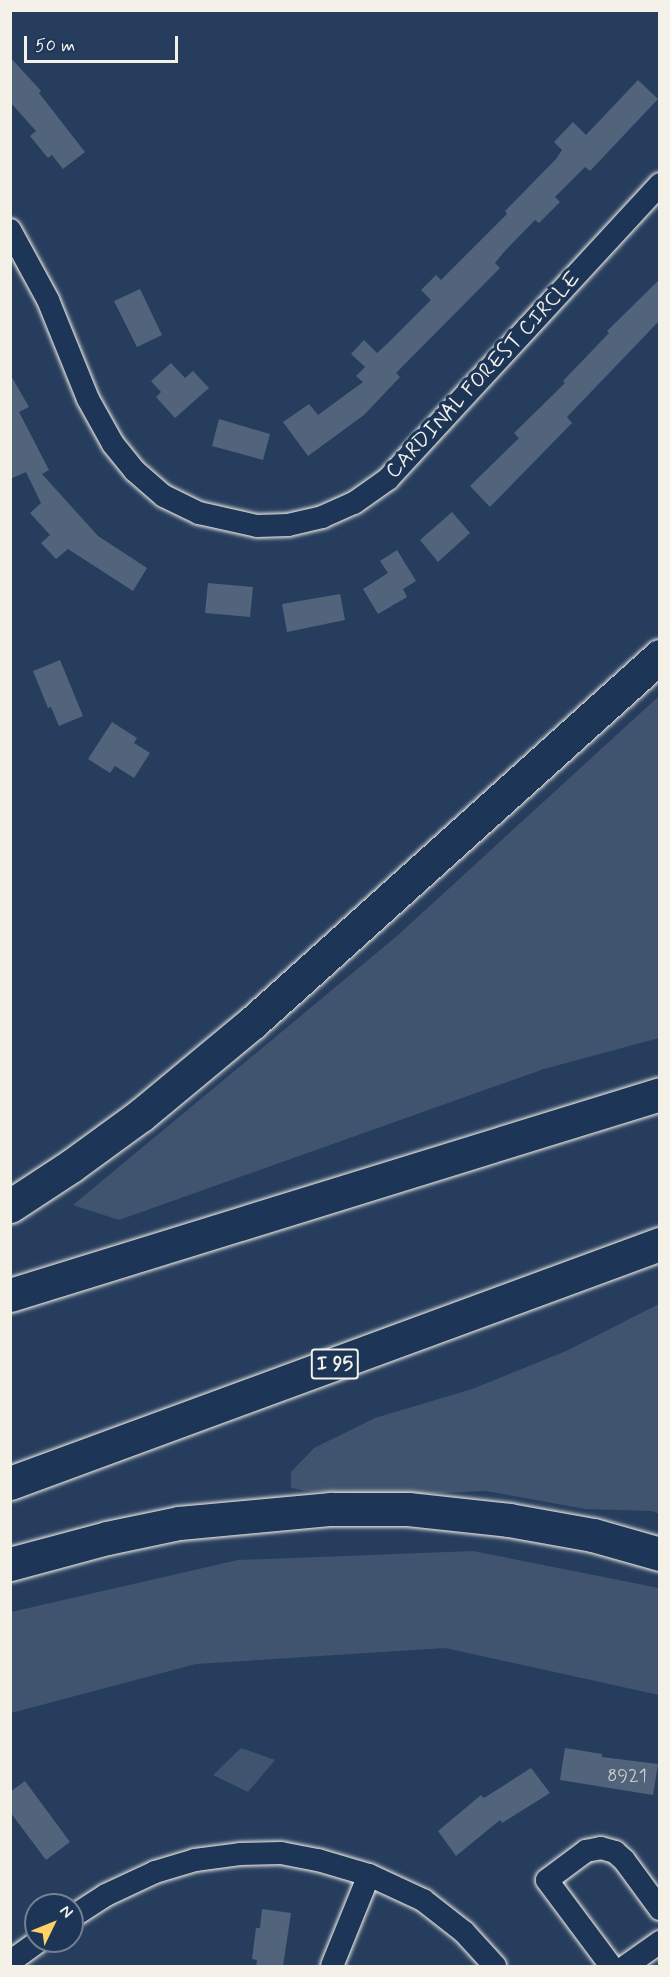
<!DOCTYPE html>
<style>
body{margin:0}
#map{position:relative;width:670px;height:1977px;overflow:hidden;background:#263d5d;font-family:Mynerve,sans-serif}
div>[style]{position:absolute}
.green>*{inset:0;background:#40546f}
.building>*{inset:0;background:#52647b}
.roads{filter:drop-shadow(0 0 2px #f4f1e8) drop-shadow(0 0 2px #f4f1e8)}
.minor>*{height:22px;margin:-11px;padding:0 11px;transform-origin:11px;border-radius:11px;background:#1d3557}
.motorway>*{height:33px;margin:-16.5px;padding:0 16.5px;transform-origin:16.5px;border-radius:16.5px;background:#1d3557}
span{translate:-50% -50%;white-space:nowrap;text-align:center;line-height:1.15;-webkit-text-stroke:6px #1d3557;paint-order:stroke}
.number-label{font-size:18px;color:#cccecd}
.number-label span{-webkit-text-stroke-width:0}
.shield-label span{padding:2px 4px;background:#1d3557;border:2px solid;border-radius:4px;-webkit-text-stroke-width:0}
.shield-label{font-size:20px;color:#f4f1e8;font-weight:700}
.street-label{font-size:21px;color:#f4f1e8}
.frame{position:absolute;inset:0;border:12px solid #f4f1e8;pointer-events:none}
.north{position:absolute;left:24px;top:1893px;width:60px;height:60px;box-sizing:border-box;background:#1d3557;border:2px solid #738091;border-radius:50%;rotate:47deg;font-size:16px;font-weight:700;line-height:24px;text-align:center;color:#f4f1e8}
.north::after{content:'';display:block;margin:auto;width:21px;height:27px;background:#ffd166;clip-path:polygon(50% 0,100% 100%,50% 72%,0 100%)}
.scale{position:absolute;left:24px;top:36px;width:154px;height:27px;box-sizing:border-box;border:3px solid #f4f1e8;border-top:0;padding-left:8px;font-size:18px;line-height:21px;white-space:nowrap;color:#f4f1e8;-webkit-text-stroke:4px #1d3557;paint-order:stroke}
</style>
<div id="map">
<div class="green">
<div style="clip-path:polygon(659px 696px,659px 1038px,544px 1069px,119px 1220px,73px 1205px,397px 936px)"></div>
<div style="clip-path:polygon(659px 1304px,659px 1514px,652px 1511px,585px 1509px,486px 1491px,397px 1495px,307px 1491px,291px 1488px,291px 1472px,314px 1448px,375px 1418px,472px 1389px,566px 1351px)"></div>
<div style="clip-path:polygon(473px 1551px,659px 1588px,659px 1695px,445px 1648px,196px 1664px,11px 1713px,11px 1612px,238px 1560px)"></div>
<div style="clip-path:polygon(241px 1748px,275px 1760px,248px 1792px,213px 1775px)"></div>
</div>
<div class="building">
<div style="clip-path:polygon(10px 57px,41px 91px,39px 93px,85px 152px,63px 169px,52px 155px,48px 158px,30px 136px,36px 131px,10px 102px)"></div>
<div style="clip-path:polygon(638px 80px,658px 99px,590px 171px,585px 167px,555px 197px,560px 202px,539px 223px,535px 220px,504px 252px,495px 263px,500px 268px,396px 373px,400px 377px,364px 415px,308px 456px,283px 422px,309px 404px,318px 415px,363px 382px,356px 376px,365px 367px,351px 354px,364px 340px,377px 353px,388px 343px,431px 300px,421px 290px,436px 275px,441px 280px,507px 214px,505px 211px,556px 159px,562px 150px,554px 142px,573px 122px,586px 135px)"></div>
<div style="clip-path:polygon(660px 279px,660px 320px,567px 417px,572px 423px,490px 507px,470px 486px,519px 438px,514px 433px,565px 383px,563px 381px,609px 333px,607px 331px)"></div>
<div style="clip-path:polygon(140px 289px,162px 335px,137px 347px,114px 301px)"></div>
<div style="clip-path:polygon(171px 363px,185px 378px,193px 371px,209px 388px,175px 418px,156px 397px,161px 392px,151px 381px)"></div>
<div style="clip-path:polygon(10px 374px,29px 407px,19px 412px,49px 470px,42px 474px,98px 536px,147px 568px,133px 591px,68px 549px,56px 559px,41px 543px,50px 535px,30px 513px,41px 503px,26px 472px,10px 479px)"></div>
<div style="clip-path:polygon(219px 419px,270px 434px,263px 460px,212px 446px)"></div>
<div style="clip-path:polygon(452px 512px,470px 533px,438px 562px,420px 540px)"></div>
<div style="clip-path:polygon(397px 550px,416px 581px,403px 589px,407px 597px,378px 614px,363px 589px,388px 573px,380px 561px)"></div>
<div style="clip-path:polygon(208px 583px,253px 587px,250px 617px,205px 613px)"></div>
<div style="clip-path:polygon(340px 594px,345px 620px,287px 632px,282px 604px)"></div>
<div style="clip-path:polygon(60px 660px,83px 716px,59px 726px,51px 707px,48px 708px,33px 671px)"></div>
<div style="clip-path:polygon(112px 722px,137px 738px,134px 743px,150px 753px,134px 778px,115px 766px,110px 773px,88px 759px)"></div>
<div style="clip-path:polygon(565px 1748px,602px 1754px,602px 1757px,658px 1764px,653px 1795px,560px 1780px)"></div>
<div style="clip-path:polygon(531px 1768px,550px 1793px,502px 1823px,500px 1820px,456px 1856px,438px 1831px,481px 1795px,484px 1798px)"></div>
<div style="clip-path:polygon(25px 1781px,70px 1842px,46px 1860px,10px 1812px,10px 1792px)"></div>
<div style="clip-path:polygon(262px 1909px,291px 1913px,283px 1966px,256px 1966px,257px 1960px,252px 1959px,256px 1928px,260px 1928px)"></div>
</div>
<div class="roads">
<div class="minor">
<div style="left:10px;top:230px;width:80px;rotate:61.5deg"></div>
<div style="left:48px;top:300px;width:107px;rotate:68deg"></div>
<div style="left:88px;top:399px;width:51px;rotate:60.9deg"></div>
<div style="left:113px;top:444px;width:35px;rotate:51deg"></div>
<div style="left:135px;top:471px;width:38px;rotate:41deg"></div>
<div style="left:164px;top:496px;width:39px;rotate:26deg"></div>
<div style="left:199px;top:513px;width:59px;rotate:12.6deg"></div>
<div style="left:257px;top:526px;width:31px;rotate:-2deg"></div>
<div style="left:288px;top:525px;width:35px;rotate:-13deg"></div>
<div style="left:322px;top:517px;width:35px;rotate:-24deg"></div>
<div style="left:354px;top:503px;width:42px;rotate:-35.2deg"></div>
<div style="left:388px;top:479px;width:401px;rotate:-47.3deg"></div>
<div style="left:72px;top:1917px;width:40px;rotate:-32.9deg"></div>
<div style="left:106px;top:1895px;width:54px;rotate:-25.1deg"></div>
<div style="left:155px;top:1872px;width:42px;rotate:-16.7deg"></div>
<div style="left:195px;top:1860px;width:45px;rotate:-7.6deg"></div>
<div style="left:240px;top:1854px;width:41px;rotate:-1.4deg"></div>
<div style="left:281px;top:1853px;width:38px;rotate:11deg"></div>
<div style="left:318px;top:1860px;width:53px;rotate:16.4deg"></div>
<div style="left:369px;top:1875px;width:60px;rotate:24.8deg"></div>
<div style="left:423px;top:1900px;width:52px;rotate:38deg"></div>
<div style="left:464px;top:1932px;width:46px;rotate:47.6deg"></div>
<div style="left:10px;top:1962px;width:36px;rotate:-36deg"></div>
<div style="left:332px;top:1966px;width:98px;rotate:-67.9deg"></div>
<div style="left:611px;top:1966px;width:107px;rotate:-126.7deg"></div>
<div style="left:547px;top:1880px;width:49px;rotate:-36.6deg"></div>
<div style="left:586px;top:1851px;width:15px;rotate:-11deg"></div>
<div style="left:601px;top:1848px;width:15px;rotate:16deg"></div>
<div style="left:615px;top:1852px;width:12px;rotate:42deg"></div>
<div style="left:624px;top:1860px;width:61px;rotate:53.7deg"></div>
<div style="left:626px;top:1966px;width:42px;rotate:-35.2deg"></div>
</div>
<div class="motorway">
<div style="left:10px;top:1206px;width:73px;rotate:-33.3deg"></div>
<div style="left:71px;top:1166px;width:87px;rotate:-36.1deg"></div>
<div style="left:141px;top:1115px;width:144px;rotate:-39.7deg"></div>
<div style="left:252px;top:1023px;width:549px;rotate:-41.97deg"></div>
<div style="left:10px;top:1295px;width:680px;rotate:-17.18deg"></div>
<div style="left:10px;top:1483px;width:693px;rotate:-20.19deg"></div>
<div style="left:10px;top:1564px;width:100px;rotate:-15deg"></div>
<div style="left:107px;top:1538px;width:74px;rotate:-11.8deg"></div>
<div style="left:179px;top:1523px;width:153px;rotate:-5.3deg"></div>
<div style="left:331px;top:1509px;width:77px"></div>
<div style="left:408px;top:1509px;width:102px;rotate:6.2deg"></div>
<div style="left:509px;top:1520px;width:85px;rotate:10.1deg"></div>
<div style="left:593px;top:1535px;width:70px;rotate:15.8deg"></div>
</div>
</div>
<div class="number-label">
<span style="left:627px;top:1776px">8921</span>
</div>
<div class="shield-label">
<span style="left:335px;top:1364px">I 95</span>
</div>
<div class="street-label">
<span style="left:483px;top:375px;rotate:-47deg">CARDINAL FOREST CIRCLE</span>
</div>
<div class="frame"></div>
<div class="north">N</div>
<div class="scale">50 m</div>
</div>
